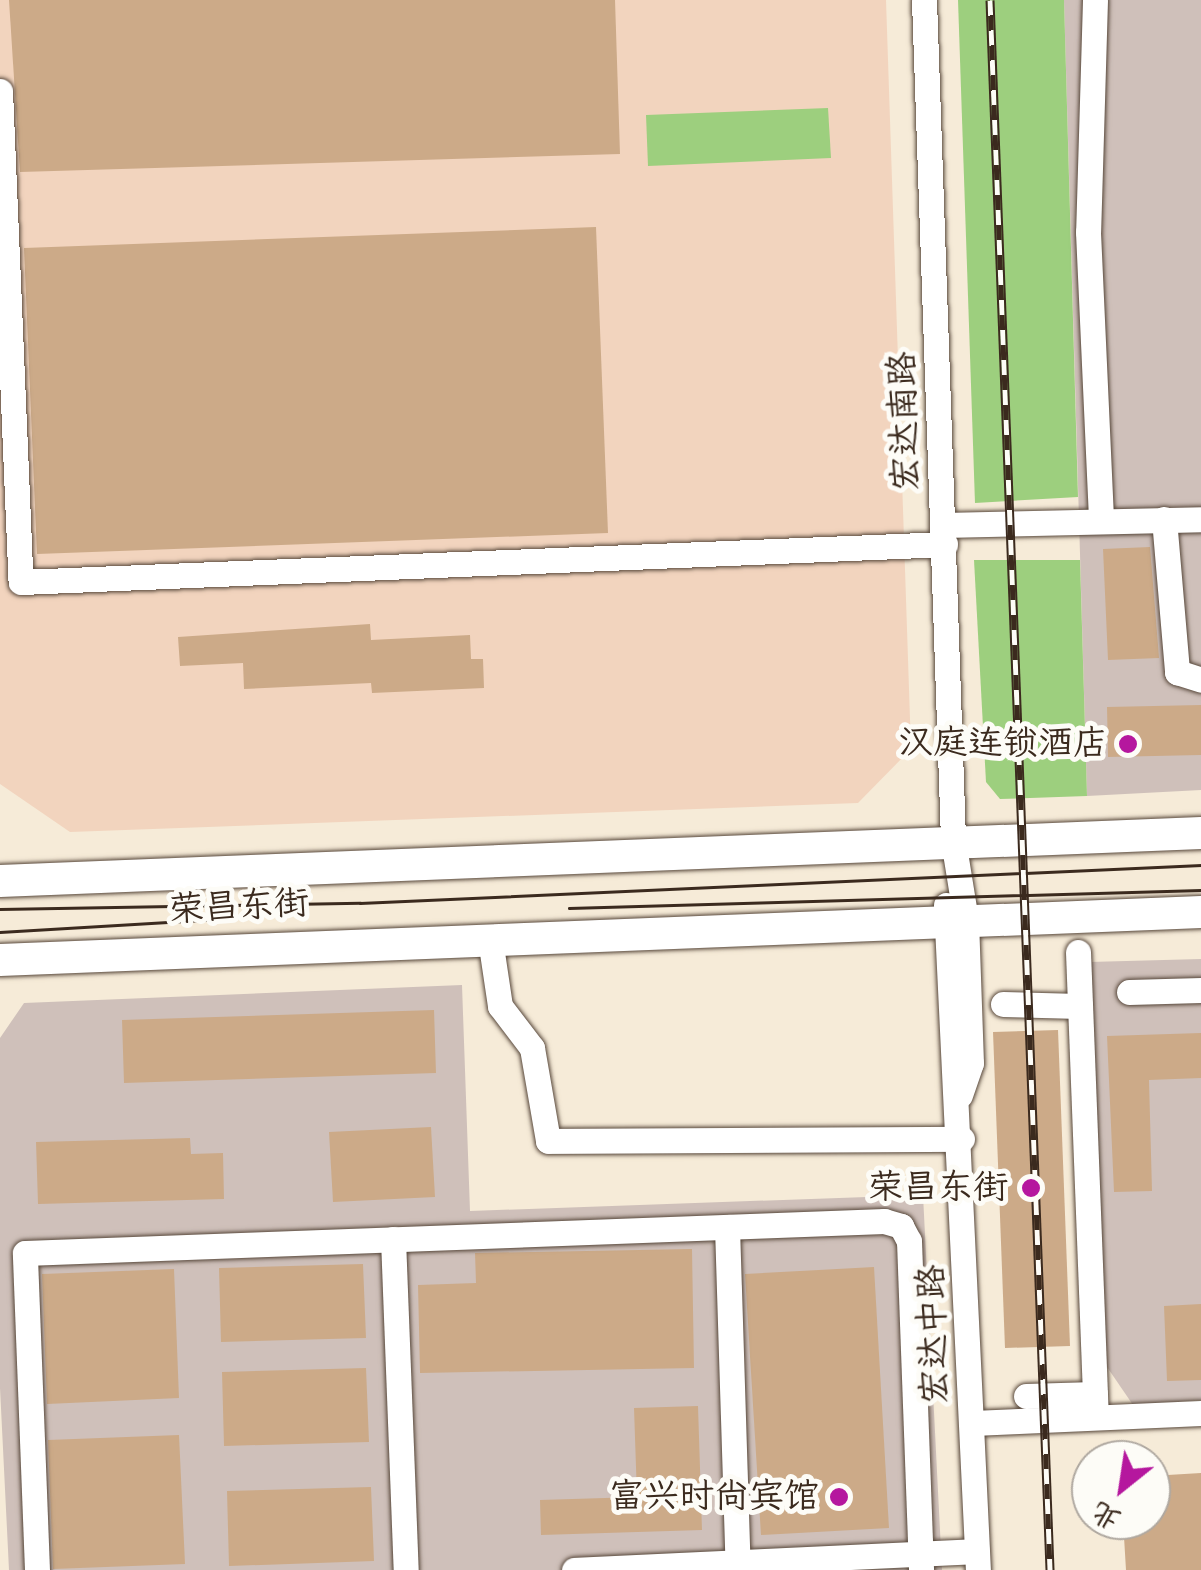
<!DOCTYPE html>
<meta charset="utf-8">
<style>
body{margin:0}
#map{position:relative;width:1201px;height:1570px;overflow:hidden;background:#f6ebd8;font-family:Mynerve,"LXGW WenKai TC",sans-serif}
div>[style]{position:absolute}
.built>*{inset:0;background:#f2d4be}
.industrial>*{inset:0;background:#cfc0ba}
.green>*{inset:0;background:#9dcf7e}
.building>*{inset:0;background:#ca8}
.roads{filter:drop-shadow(0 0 2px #57473a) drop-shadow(0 0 2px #57473a)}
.minor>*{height:25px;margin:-12.5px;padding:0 12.5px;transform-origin:12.5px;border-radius:12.5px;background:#fff}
.major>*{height:32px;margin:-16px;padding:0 16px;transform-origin:16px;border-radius:16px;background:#fff}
.tram>*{height:2.5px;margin:-1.25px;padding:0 1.25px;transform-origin:1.25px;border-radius:1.25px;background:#3b2a1e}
.rail>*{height:9px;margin-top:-4.5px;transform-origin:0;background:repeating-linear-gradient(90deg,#fdfcf7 0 15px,#3b2a1e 0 30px);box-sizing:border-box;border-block:2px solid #3b2a1e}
.dots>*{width:28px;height:28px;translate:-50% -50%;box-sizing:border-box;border:5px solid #fdfcf7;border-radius:50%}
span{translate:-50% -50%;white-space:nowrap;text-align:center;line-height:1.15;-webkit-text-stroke:10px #fdfcf7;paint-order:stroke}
.street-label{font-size:35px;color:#3b2a1e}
.poi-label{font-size:35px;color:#3b2a1e}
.right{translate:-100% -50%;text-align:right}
.north{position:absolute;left:1071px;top:1440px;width:100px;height:100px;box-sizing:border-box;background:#fdfcf7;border:2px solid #afa8a0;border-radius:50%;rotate:210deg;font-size:28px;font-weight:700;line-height:40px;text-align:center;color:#3b2a1e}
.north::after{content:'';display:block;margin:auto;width:35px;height:45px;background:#b5179e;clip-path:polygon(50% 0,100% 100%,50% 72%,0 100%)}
</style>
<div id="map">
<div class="built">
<div style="clip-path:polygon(0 0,886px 0,911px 749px,858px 803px,70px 832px,0 784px)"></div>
</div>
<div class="industrial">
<div style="clip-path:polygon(1064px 0,1201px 0,1201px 790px,1087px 796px)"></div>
<div style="clip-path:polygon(1201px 959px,1201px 1400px,1133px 1405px,1105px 1364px,1089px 962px)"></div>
<div style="clip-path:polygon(462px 985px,470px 1211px,923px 1195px,942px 1570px,9px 1570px,0 1388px,0 1038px,24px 1003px)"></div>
</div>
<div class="green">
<div style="clip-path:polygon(958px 0,1064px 0,1078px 497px,975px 503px)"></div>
<div style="clip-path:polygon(828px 108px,831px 158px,648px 166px,646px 115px)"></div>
<div style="clip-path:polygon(974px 560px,1080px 560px,1087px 796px,1000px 799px,986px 782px)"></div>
</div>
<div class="building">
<div style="clip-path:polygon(9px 0,615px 0,620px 154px,20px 172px)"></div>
<div style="clip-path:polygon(596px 227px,608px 533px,37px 554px,24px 248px)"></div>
<div style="clip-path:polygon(1150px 547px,1159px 658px,1108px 660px,1103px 549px)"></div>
<div style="clip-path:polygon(370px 624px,371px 640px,470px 635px,471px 659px,483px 659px,484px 688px,372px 693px,371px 683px,244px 689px,243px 663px,180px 666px,178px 637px)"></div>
<div style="clip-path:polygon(1201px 705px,1201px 755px,1108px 757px,1107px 707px)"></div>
<div style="clip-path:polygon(434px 1010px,436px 1073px,124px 1083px,122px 1020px)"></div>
<div style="clip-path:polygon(1058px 1030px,1070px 1346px,1005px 1348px,993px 1032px)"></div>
<div style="clip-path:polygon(1201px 1033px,1201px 1078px,1149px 1080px,1152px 1191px,1114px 1192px,1107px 1036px)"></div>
<div style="clip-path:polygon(431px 1127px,435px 1197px,333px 1202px,329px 1132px)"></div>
<div style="clip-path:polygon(190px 1138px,191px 1154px,223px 1153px,224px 1199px,38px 1204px,36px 1142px)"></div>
<div style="clip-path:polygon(692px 1249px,694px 1368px,420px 1373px,418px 1285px,476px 1283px,475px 1253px)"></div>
<div style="clip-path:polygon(363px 1264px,366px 1338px,221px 1342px,219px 1268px)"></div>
<div style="clip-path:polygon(874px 1267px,889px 1528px,761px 1535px,745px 1274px)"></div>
<div style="clip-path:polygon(174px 1269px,179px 1398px,47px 1404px,42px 1274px)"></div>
<div style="clip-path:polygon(1201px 1304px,1201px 1380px,1167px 1381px,1164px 1306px)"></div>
<div style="clip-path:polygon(366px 1368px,369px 1442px,224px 1446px,222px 1372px)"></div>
<div style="clip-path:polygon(698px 1406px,702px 1530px,541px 1535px,540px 1500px,637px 1497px,634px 1408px)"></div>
<div style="clip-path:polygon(179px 1435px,185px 1564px,53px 1569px,48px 1440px)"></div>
<div style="clip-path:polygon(1201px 1473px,1201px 1570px,1126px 1570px,1123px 1520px,1151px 1520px,1151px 1476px)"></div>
<div style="clip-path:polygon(371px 1487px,374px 1561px,229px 1566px,227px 1491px)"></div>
</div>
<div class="roads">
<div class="minor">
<div style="left:924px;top:0;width:841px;rotate:88.02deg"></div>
<div style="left:953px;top:840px;width:81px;rotate:80.8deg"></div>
<div style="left:966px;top:920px;width:143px;rotate:88deg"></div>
<div style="left:971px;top:1063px;width:34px;rotate:109deg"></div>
<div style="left:1095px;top:0;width:232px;rotate:91.7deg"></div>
<div style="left:1088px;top:232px;width:287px;rotate:87.4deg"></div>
<div style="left:0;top:91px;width:491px;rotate:87.6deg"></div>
<div style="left:21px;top:582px;width:925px;rotate:-2.35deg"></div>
<div style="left:1164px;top:519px;width:154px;rotate:85.1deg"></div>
<div style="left:1177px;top:672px;width:25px;rotate:18deg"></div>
<div style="left:944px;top:525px;width:257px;rotate:-1.3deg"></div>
<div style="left:946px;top:905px;width:666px;rotate:87.25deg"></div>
<div style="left:490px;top:939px;width:68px;rotate:81.5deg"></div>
<div style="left:500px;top:1006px;width:53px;rotate:52.7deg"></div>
<div style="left:532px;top:1048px;width:94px;rotate:80.2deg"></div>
<div style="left:548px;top:1141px;width:414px;rotate:-0.3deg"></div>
<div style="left:1078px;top:952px;width:465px;rotate:87.8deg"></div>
<div style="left:1129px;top:992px;width:72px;rotate:-1.6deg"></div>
<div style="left:1003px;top:1004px;width:77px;rotate:1.5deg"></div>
<div style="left:727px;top:1227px;width:343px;rotate:88.2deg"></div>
<div style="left:393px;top:1239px;width:331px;rotate:87.8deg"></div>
<div style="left:1026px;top:1396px;width:69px;rotate:-1.7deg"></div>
<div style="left:973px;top:1423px;width:228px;rotate:-2.5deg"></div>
<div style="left:37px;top:1570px;width:317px;rotate:-92.2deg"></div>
<div style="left:25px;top:1253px;width:860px;rotate:-2.13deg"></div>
<div style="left:884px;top:1221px;width:18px;rotate:16deg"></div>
<div style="left:901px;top:1226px;width:17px;rotate:62deg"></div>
<div style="left:909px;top:1241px;width:329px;rotate:87.9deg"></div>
<div style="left:574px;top:1570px;width:403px;rotate:-2.7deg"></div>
</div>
<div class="major">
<div style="left:0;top:881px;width:1202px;rotate:-2.29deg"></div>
<div style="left:0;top:960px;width:1202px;rotate:-2.29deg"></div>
</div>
</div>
<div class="tram">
<div style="left:569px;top:908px;width:632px;rotate:-1.63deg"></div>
<div style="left:0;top:909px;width:360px;rotate:-1deg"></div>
<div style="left:360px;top:903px;width:842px;rotate:-2.59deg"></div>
<div style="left:0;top:932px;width:235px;rotate:-3.4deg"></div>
</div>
<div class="rail">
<div style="left:990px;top:0;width:1571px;rotate:87.81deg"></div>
</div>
<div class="dots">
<div style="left:1128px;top:744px;background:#b5179e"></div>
<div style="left:1031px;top:1188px;background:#b5179e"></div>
<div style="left:839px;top:1497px;background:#b5179e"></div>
</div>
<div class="street-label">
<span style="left:905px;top:421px;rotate:-92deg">宏达南路</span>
<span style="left:239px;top:907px;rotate:-3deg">荣昌东街</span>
<span style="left:934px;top:1334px;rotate:-92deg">宏达中路</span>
</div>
<div class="poi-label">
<span class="right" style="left:1108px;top:744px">汉庭连锁酒店</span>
<span class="right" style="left:1008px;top:1188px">荣昌东街</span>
<span class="right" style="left:819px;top:1497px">富兴时尚宾馆</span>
</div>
<div class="north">北</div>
</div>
